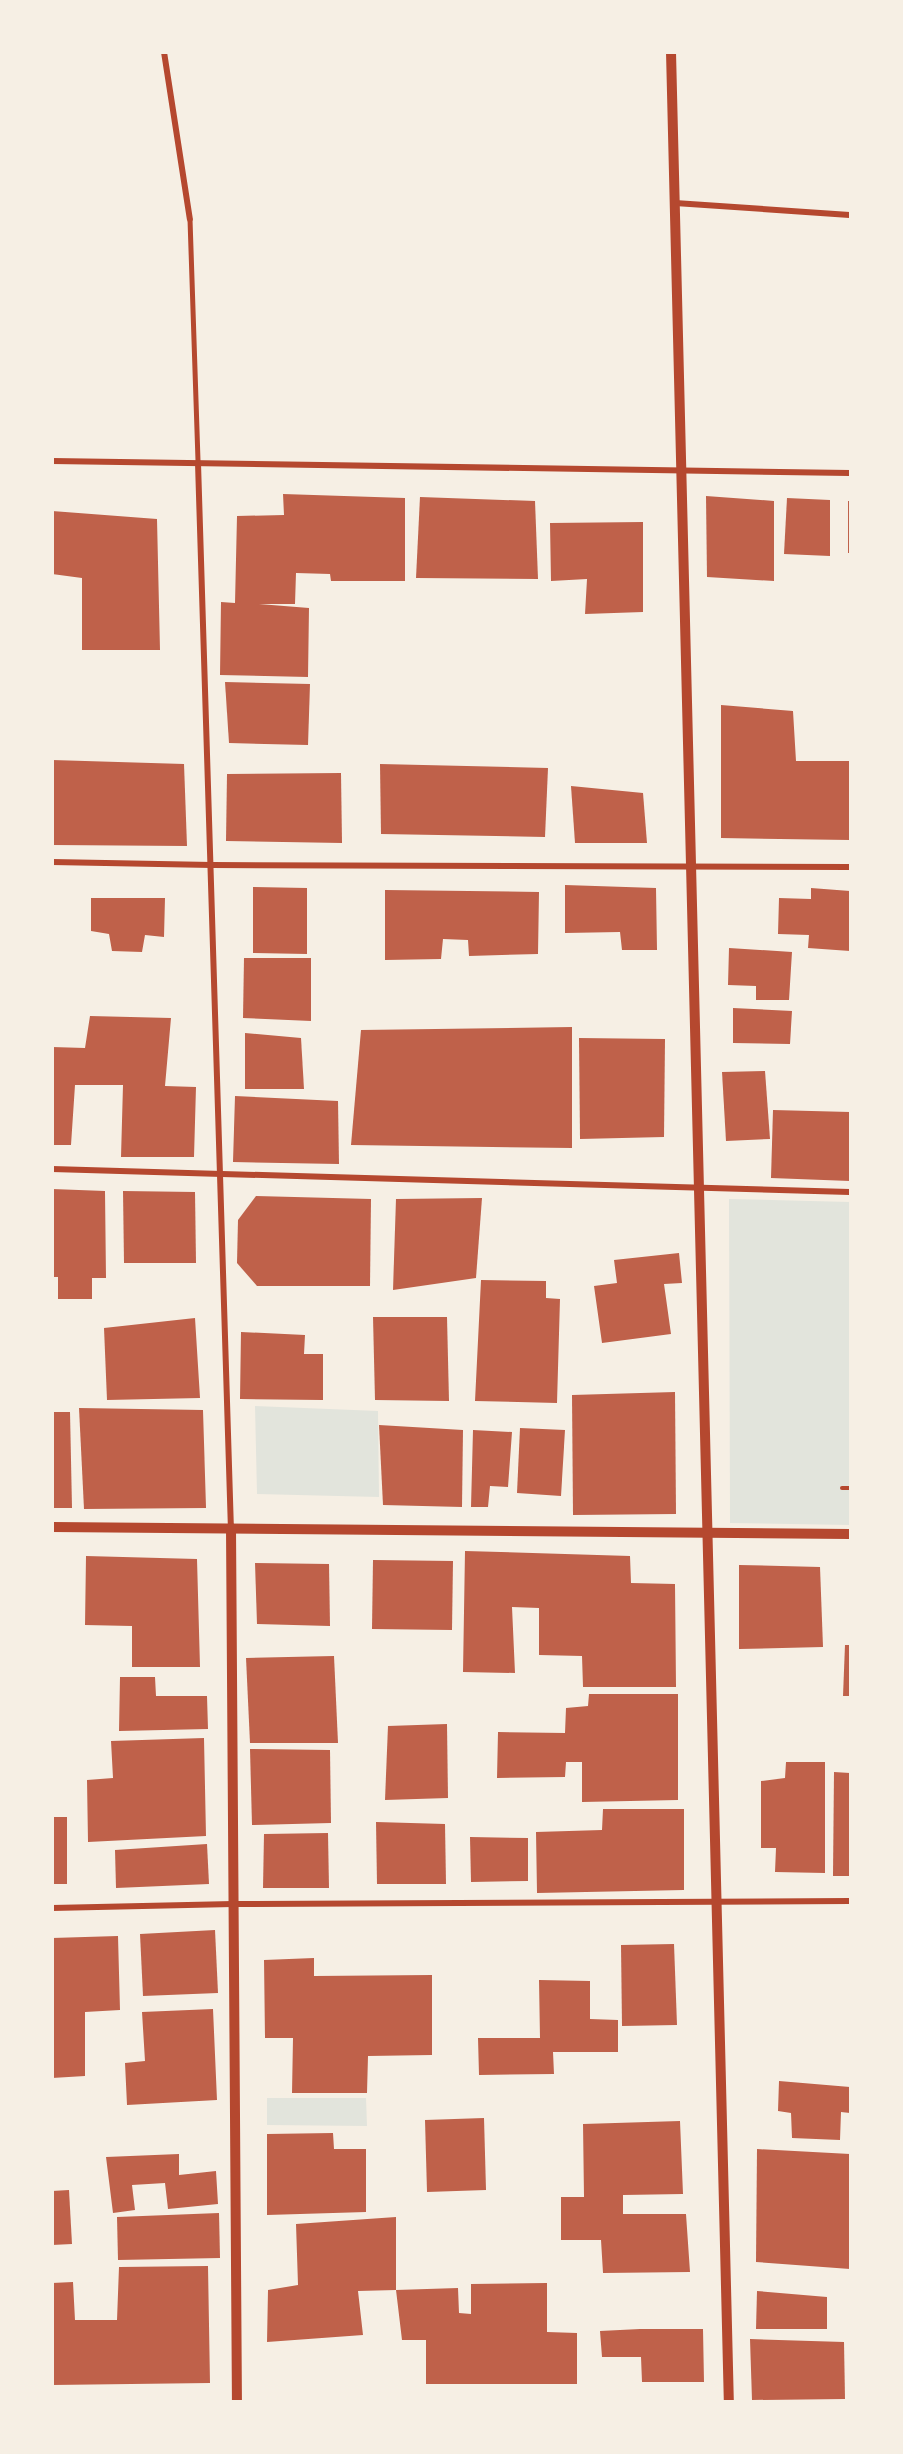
<!DOCTYPE html>
<style>
body{margin:0}
#map{position:relative;width:903px;height:2454px;overflow:hidden;background:#f6efe4;font-family:Rubik,sans-serif}
div>[style]{position:absolute}
.green>*{inset:0;background:#e2e4dc}
.building>*{inset:0;background:#bf614a}
.path>*{height:4px;margin:-2px;padding:0 2px;transform-origin:2px;border-radius:2px;background:#b5482f}
.service>*{height:4.5px;margin:-2.25px;padding:0 2.25px;transform-origin:2.25px;border-radius:2.25px;background:#b5482f}
.minor>*{height:6px;margin:-3px;padding:0 3px;transform-origin:3px;border-radius:3px;background:#b5482f}
.tertiary>*{height:10px;margin:-5px;padding:0 5px;transform-origin:5px;border-radius:5px;background:#b5482f}
span{translate:-50% -50%;white-space:nowrap;text-align:center;line-height:1.15;-webkit-text-stroke:5px #f6efe4;paint-order:stroke}
.frame{position:absolute;inset:0;border:54px solid #f6efe4;pointer-events:none}
</style>
<div id="map">
<div class="green">
<div style="clip-path:polygon(729px 1199px,850px 1202px,850px 1525px,730px 1523px)"></div>
<div style="clip-path:polygon(255px 1406px,378px 1411px,379px 1497px,257px 1494px)"></div>
<div style="clip-path:polygon(267px 2098px,366px 2098px,367px 2126px,267px 2125px)"></div>
</div>
<div class="building">
<div style="clip-path:polygon(283px 494px,405px 498px,405px 581px,331px 581px,330px 574px,296px 573px,295px 604px,259px 604px,309px 608px,308px 677px,220px 675px,221px 602px,235px 603px,237px 516px,284px 515px)"></div>
<div style="clip-path:polygon(706px 496px,774px 501px,774px 581px,707px 577px)"></div>
<div style="clip-path:polygon(420px 497px,535px 501px,538px 579px,416px 578px)"></div>
<div style="clip-path:polygon(787px 498px,830px 500px,830px 556px,784px 554px)"></div>
<div style="clip-path:polygon(848px 501px,850px 501px,850px 553px,848px 553px)"></div>
<div style="clip-path:polygon(52px 511px,157px 519px,160px 650px,82px 650px,82px 578px,52px 574px)"></div>
<div style="clip-path:polygon(643px 522px,643px 612px,585px 614px,587px 579px,551px 581px,550px 523px)"></div>
<div style="clip-path:polygon(225px 682px,310px 684px,308px 745px,229px 743px)"></div>
<div style="clip-path:polygon(721px 705px,793px 711px,796px 761px,850px 761px,850px 840px,721px 838px)"></div>
<div style="clip-path:polygon(52px 760px,184px 764px,187px 846px,52px 845px)"></div>
<div style="clip-path:polygon(380px 764px,548px 768px,545px 837px,381px 834px)"></div>
<div style="clip-path:polygon(341px 773px,342px 843px,226px 841px,227px 774px)"></div>
<div style="clip-path:polygon(571px 786px,643px 793px,647px 843px,575px 843px)"></div>
<div style="clip-path:polygon(565px 885px,656px 888px,657px 950px,622px 950px,620px 932px,565px 933px)"></div>
<div style="clip-path:polygon(253px 887px,307px 888px,307px 954px,253px 953px)"></div>
<div style="clip-path:polygon(811px 888px,850px 891px,850px 951px,808px 948px,809px 935px,778px 934px,779px 898px,811px 899px)"></div>
<div style="clip-path:polygon(385px 890px,539px 892px,538px 954px,469px 956px,468px 940px,443px 939px,441px 959px,385px 960px)"></div>
<div style="clip-path:polygon(91px 898px,165px 898px,164px 937px,145px 935px,142px 952px,112px 951px,109px 934px,91px 931px)"></div>
<div style="clip-path:polygon(729px 948px,792px 952px,789px 1000px,756px 1000px,756px 986px,728px 985px)"></div>
<div style="clip-path:polygon(244px 958px,311px 958px,311px 1021px,243px 1018px)"></div>
<div style="clip-path:polygon(733px 1008px,792px 1011px,790px 1044px,733px 1043px)"></div>
<div style="clip-path:polygon(90px 1016px,171px 1018px,165px 1086px,196px 1087px,194px 1157px,121px 1157px,123px 1085px,75px 1085px,71px 1145px,52px 1145px,52px 1047px,85px 1048px)"></div>
<div style="clip-path:polygon(572px 1027px,572px 1148px,351px 1145px,361px 1030px)"></div>
<div style="clip-path:polygon(245px 1033px,301px 1038px,304px 1089px,245px 1089px)"></div>
<div style="clip-path:polygon(579px 1038px,665px 1039px,664px 1137px,580px 1139px)"></div>
<div style="clip-path:polygon(765px 1071px,770px 1139px,726px 1141px,722px 1072px)"></div>
<div style="clip-path:polygon(235px 1096px,338px 1101px,339px 1164px,233px 1162px)"></div>
<div style="clip-path:polygon(773px 1110px,850px 1112px,850px 1181px,771px 1178px)"></div>
<div style="clip-path:polygon(52px 1189px,105px 1191px,106px 1278px,92px 1278px,92px 1299px,58px 1299px,58px 1277px,52px 1277px)"></div>
<div style="clip-path:polygon(123px 1191px,195px 1192px,196px 1263px,124px 1263px)"></div>
<div style="clip-path:polygon(256px 1196px,371px 1199px,370px 1286px,257px 1286px,237px 1263px,238px 1220px)"></div>
<div style="clip-path:polygon(482px 1198px,476px 1278px,393px 1290px,396px 1199px)"></div>
<div style="clip-path:polygon(679px 1253px,682px 1283px,664px 1284px,671px 1334px,602px 1343px,594px 1286px,617px 1283px,614px 1260px)"></div>
<div style="clip-path:polygon(481px 1280px,546px 1281px,546px 1298px,560px 1299px,557px 1403px,475px 1401px)"></div>
<div style="clip-path:polygon(373px 1317px,447px 1317px,449px 1401px,375px 1400px)"></div>
<div style="clip-path:polygon(195px 1318px,200px 1398px,107px 1400px,104px 1328px)"></div>
<div style="clip-path:polygon(241px 1332px,305px 1335px,304px 1354px,323px 1354px,323px 1400px,240px 1399px)"></div>
<div style="clip-path:polygon(675px 1392px,676px 1514px,573px 1515px,572px 1395px)"></div>
<div style="clip-path:polygon(79px 1408px,203px 1410px,206px 1508px,84px 1509px)"></div>
<div style="clip-path:polygon(52px 1412px,70px 1412px,72px 1508px,52px 1508px)"></div>
<div style="clip-path:polygon(379px 1425px,463px 1430px,462px 1507px,383px 1505px)"></div>
<div style="clip-path:polygon(520px 1428px,565px 1430px,561px 1496px,517px 1493px)"></div>
<div style="clip-path:polygon(473px 1430px,512px 1432px,508px 1487px,490px 1486px,488px 1507px,471px 1507px)"></div>
<div style="clip-path:polygon(465px 1551px,630px 1556px,631px 1583px,675px 1584px,676px 1687px,583px 1687px,582px 1656px,539px 1655px,539px 1608px,512px 1607px,515px 1673px,463px 1672px)"></div>
<div style="clip-path:polygon(86px 1556px,197px 1559px,200px 1667px,132px 1667px,132px 1626px,85px 1625px)"></div>
<div style="clip-path:polygon(373px 1560px,453px 1561px,452px 1630px,372px 1629px)"></div>
<div style="clip-path:polygon(255px 1563px,329px 1564px,330px 1626px,257px 1624px)"></div>
<div style="clip-path:polygon(739px 1565px,820px 1567px,823px 1647px,739px 1649px)"></div>
<div style="clip-path:polygon(845px 1645px,850px 1645px,850px 1696px,843px 1696px)"></div>
<div style="clip-path:polygon(334px 1656px,338px 1743px,250px 1743px,246px 1658px)"></div>
<div style="clip-path:polygon(120px 1677px,155px 1677px,156px 1696px,207px 1696px,208px 1729px,119px 1731px)"></div>
<div style="clip-path:polygon(589px 1694px,678px 1694px,678px 1800px,582px 1802px,582px 1762px,566px 1762px,565px 1777px,497px 1778px,498px 1732px,565px 1733px,566px 1708px,588px 1706px)"></div>
<div style="clip-path:polygon(447px 1724px,448px 1798px,385px 1800px,388px 1726px)"></div>
<div style="clip-path:polygon(204px 1738px,206px 1836px,88px 1842px,87px 1780px,113px 1778px,111px 1741px)"></div>
<div style="clip-path:polygon(250px 1749px,330px 1750px,331px 1823px,252px 1825px)"></div>
<div style="clip-path:polygon(786px 1762px,825px 1762px,825px 1873px,775px 1872px,776px 1848px,761px 1848px,761px 1781px,785px 1778px)"></div>
<div style="clip-path:polygon(834px 1772px,850px 1773px,850px 1876px,833px 1876px)"></div>
<div style="clip-path:polygon(603px 1809px,684px 1809px,684px 1890px,537px 1893px,536px 1832px,602px 1830px)"></div>
<div style="clip-path:polygon(52px 1817px,67px 1817px,67px 1884px,52px 1884px)"></div>
<div style="clip-path:polygon(376px 1822px,445px 1824px,446px 1884px,377px 1884px)"></div>
<div style="clip-path:polygon(328px 1833px,329px 1888px,263px 1888px,264px 1834px)"></div>
<div style="clip-path:polygon(470px 1837px,528px 1838px,528px 1881px,471px 1882px)"></div>
<div style="clip-path:polygon(207px 1844px,209px 1884px,116px 1888px,115px 1850px)"></div>
<div style="clip-path:polygon(215px 1930px,218px 1993px,143px 1996px,140px 1934px)"></div>
<div style="clip-path:polygon(118px 1936px,120px 2010px,85px 2012px,85px 2076px,52px 2078px,52px 1938px)"></div>
<div style="clip-path:polygon(674px 1944px,677px 2025px,622px 2026px,621px 1945px)"></div>
<div style="clip-path:polygon(314px 1958px,314px 1976px,432px 1975px,432px 2055px,368px 2056px,367px 2093px,292px 2093px,293px 2038px,265px 2038px,264px 1960px)"></div>
<div style="clip-path:polygon(539px 1980px,590px 1981px,590px 2019px,618px 2020px,618px 2052px,553px 2052px,554px 2074px,479px 2075px,478px 2038px,540px 2038px)"></div>
<div style="clip-path:polygon(213px 2009px,217px 2100px,127px 2105px,125px 2063px,145px 2061px,142px 2012px)"></div>
<div style="clip-path:polygon(779px 2081px,850px 2087px,850px 2113px,841px 2112px,840px 2140px,792px 2138px,791px 2113px,778px 2111px)"></div>
<div style="clip-path:polygon(484px 2118px,486px 2190px,427px 2192px,425px 2120px)"></div>
<div style="clip-path:polygon(680px 2121px,683px 2194px,623px 2195px,623px 2214px,686px 2214px,690px 2272px,603px 2273px,601px 2240px,561px 2240px,561px 2197px,584px 2197px,583px 2124px)"></div>
<div style="clip-path:polygon(333px 2133px,334px 2149px,366px 2149px,366px 2212px,267px 2215px,267px 2134px)"></div>
<div style="clip-path:polygon(757px 2149px,850px 2154px,850px 2269px,756px 2262px)"></div>
<div style="clip-path:polygon(179px 2154px,179px 2175px,216px 2171px,218px 2204px,168px 2209px,165px 2183px,132px 2185px,135px 2210px,113px 2213px,106px 2157px)"></div>
<div style="clip-path:polygon(69px 2190px,72px 2244px,52px 2245px,52px 2191px)"></div>
<div style="clip-path:polygon(219px 2213px,220px 2258px,118px 2260px,117px 2217px)"></div>
<div style="clip-path:polygon(396px 2217px,396px 2290px,358px 2291px,363px 2335px,267px 2342px,268px 2290px,298px 2285px,296px 2224px)"></div>
<div style="clip-path:polygon(208px 2266px,210px 2383px,52px 2385px,52px 2283px,73px 2282px,75px 2320px,117px 2320px,119px 2267px)"></div>
<div style="clip-path:polygon(547px 2283px,547px 2332px,577px 2333px,577px 2384px,426px 2384px,426px 2340px,402px 2340px,396px 2290px,458px 2288px,459px 2313px,471px 2314px,471px 2284px)"></div>
<div style="clip-path:polygon(757px 2291px,827px 2297px,827px 2329px,756px 2329px)"></div>
<div style="clip-path:polygon(640px 2329px,703px 2329px,704px 2382px,642px 2382px,641px 2357px,602px 2357px,600px 2331px)"></div>
<div style="clip-path:polygon(750px 2339px,844px 2342px,845px 2399px,752px 2400px)"></div>
</div>
<div class="path">
<div style="left:842px;top:1488px;width:8px"></div>
</div>
<div class="service">
<div style="left:190px;top:219px;width:244px;rotate:88.1deg"></div>
</div>
<div class="minor">
<div style="left:164px;top:52px;width:169px;rotate:81.2deg"></div>
<div style="left:675px;top:203px;width:175px;rotate:3.9deg"></div>
<div style="left:52px;top:461px;width:798px;rotate:0.86deg"></div>
<div style="left:198px;top:463px;width:1066px;rotate:88.23deg"></div>
<div style="left:52px;top:862px;width:160px;rotate:1.1deg"></div>
<div style="left:212px;top:865px;width:638px;rotate:0.18deg"></div>
<div style="left:52px;top:1169px;width:798px;rotate:1.65deg"></div>
<div style="left:52px;top:1908px;width:181px;rotate:-1.3deg"></div>
<div style="left:233px;top:1904px;width:617px;rotate:-0.28deg"></div>
</div>
<div class="tertiary">
<div style="left:671px;top:52px;width:2351px;rotate:88.59deg"></div>
<div style="left:52px;top:1527px;width:798px;rotate:0.5deg"></div>
<div style="left:231px;top:1528px;width:874px;rotate:89.61deg"></div>
</div>
<div class="frame"></div>
</div>
